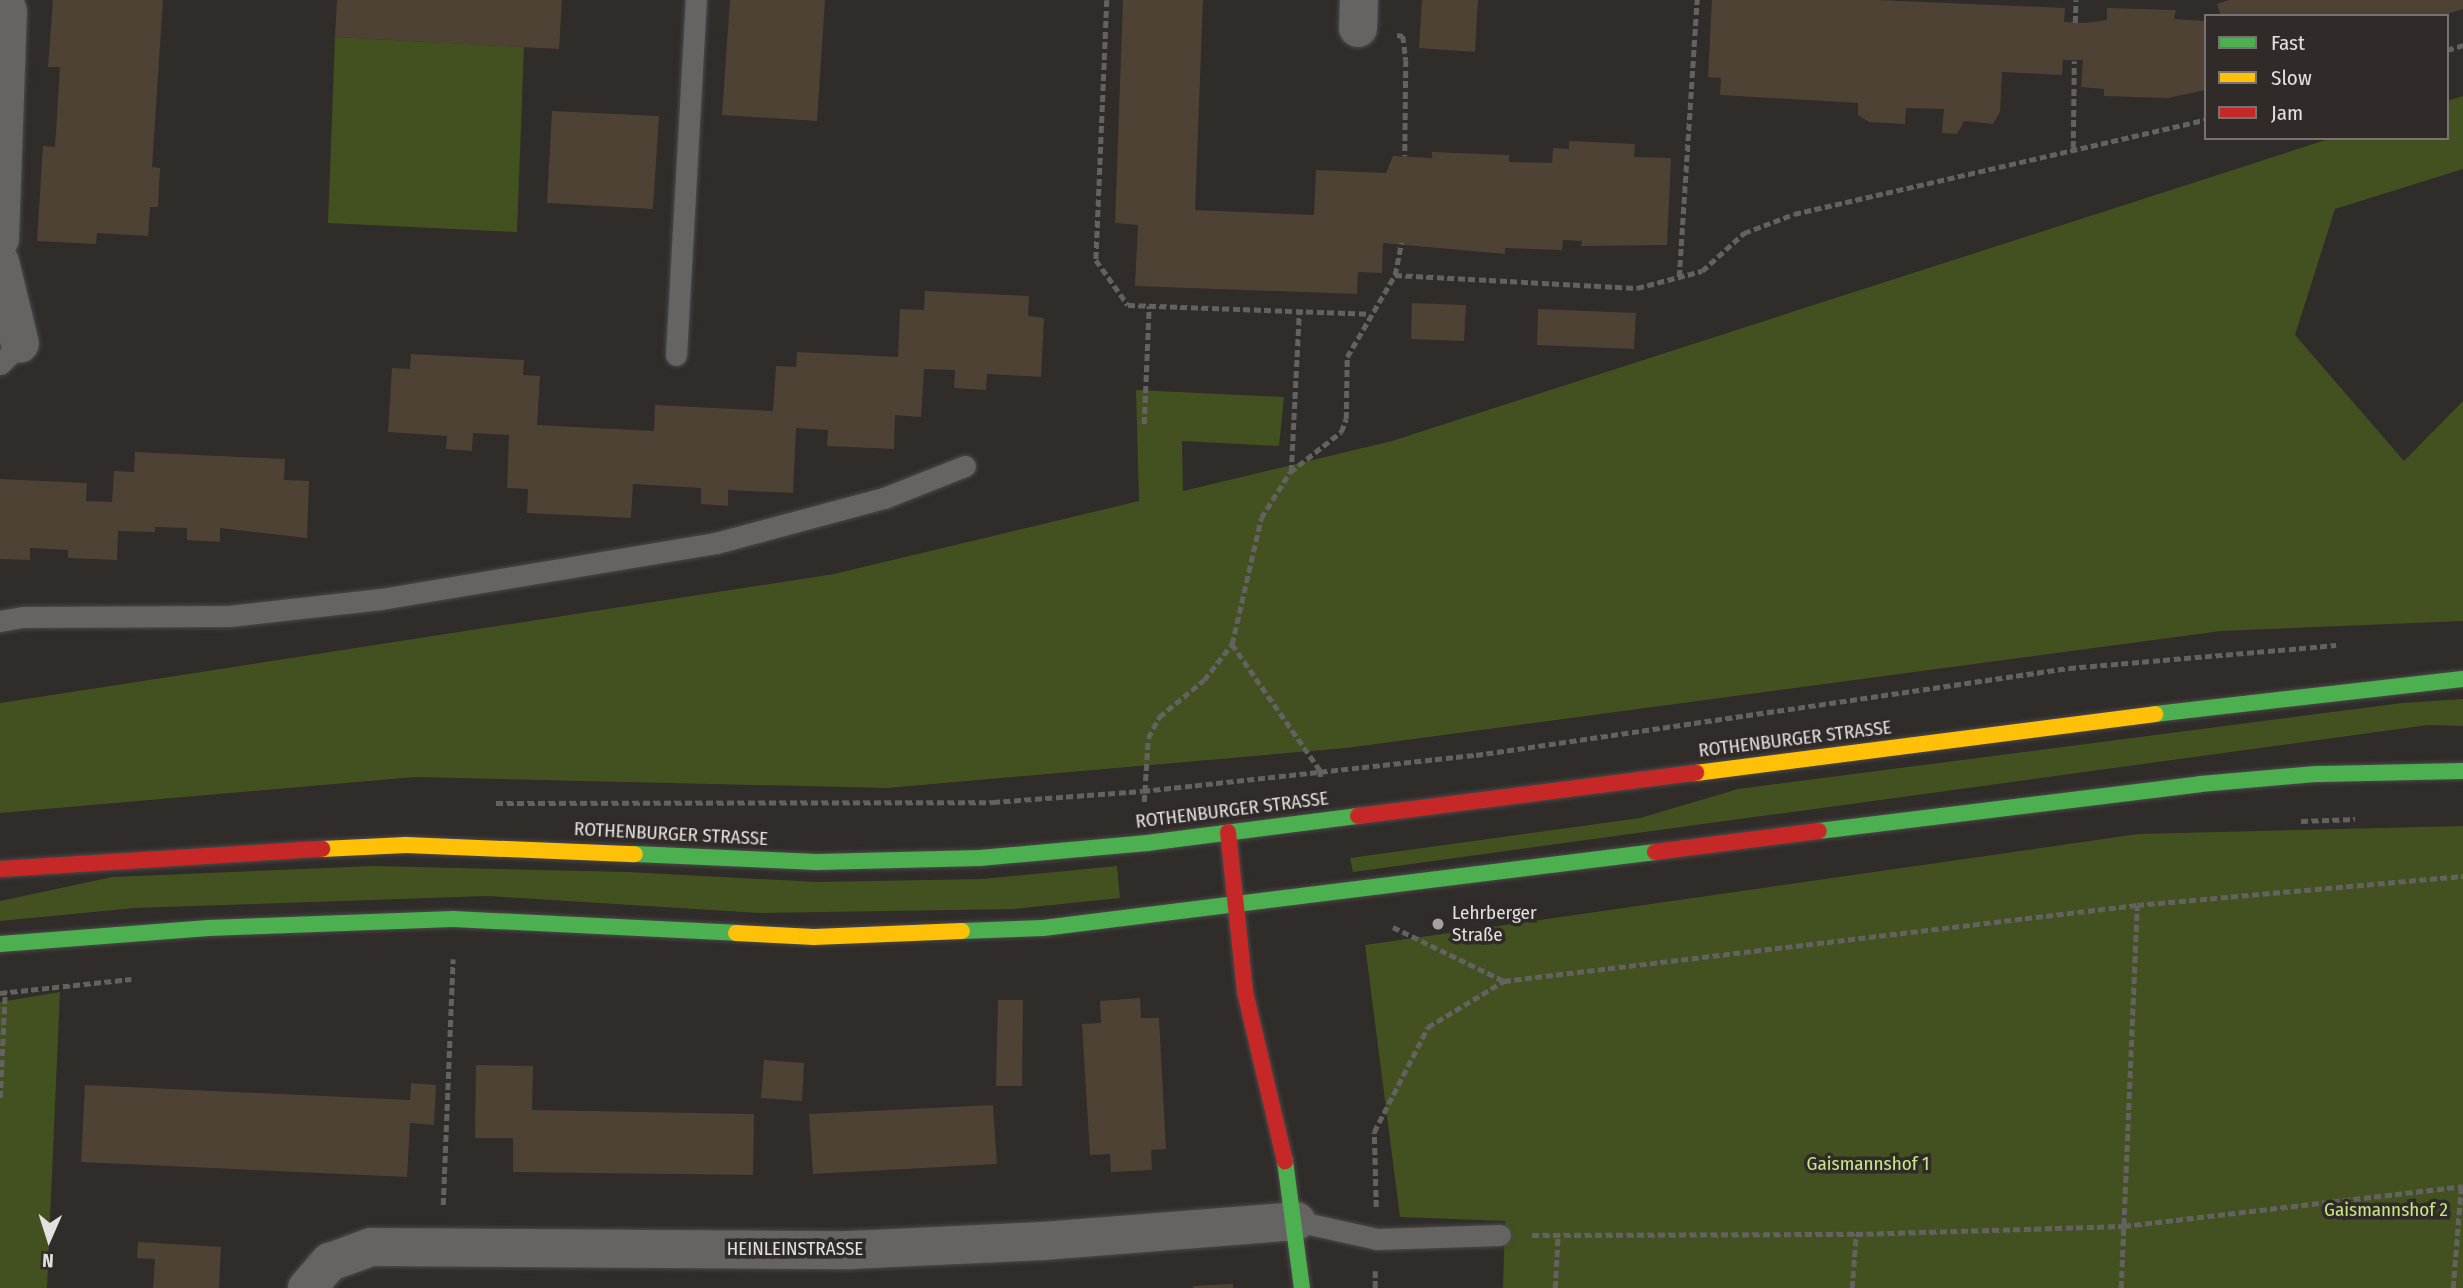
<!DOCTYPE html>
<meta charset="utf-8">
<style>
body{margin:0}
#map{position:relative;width:2463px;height:1288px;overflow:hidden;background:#2f2c2a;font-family:"Fira Sans Condensed",sans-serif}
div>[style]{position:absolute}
.green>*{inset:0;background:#42511f}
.building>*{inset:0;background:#4e4235}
.path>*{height:4.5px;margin-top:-2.25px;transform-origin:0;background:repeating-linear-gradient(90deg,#646260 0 7px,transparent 0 10.5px)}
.roads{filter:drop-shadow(0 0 2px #4c4948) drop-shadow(0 0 2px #4c4948)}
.lane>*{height:21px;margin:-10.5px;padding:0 10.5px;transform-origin:10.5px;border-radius:10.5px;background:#666463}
.street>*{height:38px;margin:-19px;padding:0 19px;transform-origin:19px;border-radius:19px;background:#666463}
.fast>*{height:16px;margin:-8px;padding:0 8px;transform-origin:8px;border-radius:8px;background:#4caf50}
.slow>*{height:16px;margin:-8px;padding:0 8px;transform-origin:8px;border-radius:8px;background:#ffc107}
.jam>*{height:16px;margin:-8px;padding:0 8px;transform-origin:8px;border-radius:8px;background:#c62828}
.dots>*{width:19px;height:19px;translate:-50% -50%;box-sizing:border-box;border:4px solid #302b29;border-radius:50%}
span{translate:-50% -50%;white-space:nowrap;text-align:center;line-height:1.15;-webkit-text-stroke:7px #302b29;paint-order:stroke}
.street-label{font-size:19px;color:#e3e0df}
.poi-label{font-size:19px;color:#e3e0df}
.left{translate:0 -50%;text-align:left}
.park-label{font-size:19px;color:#c7e784}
.legend{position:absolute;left:2204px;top:14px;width:245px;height:126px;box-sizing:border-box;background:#302b29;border:2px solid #787372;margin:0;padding:9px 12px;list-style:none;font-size:21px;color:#e3e0df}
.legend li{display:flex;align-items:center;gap:14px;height:35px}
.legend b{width:35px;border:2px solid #787372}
.north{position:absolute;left:14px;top:1204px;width:70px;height:70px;-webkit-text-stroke:5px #302b29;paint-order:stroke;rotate:183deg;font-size:19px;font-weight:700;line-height:28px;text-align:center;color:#e3e0df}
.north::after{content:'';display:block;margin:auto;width:24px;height:32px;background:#e3e0df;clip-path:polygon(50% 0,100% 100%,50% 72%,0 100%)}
</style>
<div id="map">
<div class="green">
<div style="clip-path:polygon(335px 37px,524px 47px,517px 232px,328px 223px)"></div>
<div style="clip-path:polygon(2463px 96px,2463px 169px,2335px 209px,2295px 335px,2404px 461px,2463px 401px,2463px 621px,2221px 631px,1346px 748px,887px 788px,415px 777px,0 813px,0 703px,834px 574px,1139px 501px,1136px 390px,1284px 397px,1279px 446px,1182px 441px,1183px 491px,1392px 441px,2332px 138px,2447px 138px,2447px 101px)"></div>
<div style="clip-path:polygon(2463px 699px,2463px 726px,2428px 725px,1353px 872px,1350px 858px,1640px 818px,1738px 789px,2402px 703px)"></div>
<div style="clip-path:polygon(2463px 826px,2463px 1288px,1503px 1288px,1505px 1221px,1400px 1217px,1365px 945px,2138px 834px)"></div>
<div style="clip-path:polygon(373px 866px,628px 872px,818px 882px,982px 879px,1117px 866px,1120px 898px,1014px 909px,759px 913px,488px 896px,135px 908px,0 921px,0 901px,112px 877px)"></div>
<div style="clip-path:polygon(60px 992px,47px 1288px,0 1288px,0 1002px)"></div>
</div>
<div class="building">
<div style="clip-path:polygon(53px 0,163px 0,152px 167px,160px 168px,158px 207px,150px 207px,148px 236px,97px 233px,96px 244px,37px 241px,43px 146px,55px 147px,60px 67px,48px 67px)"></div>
<div style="clip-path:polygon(337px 0,562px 0,559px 49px,335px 37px)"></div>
<div style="clip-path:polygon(730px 0,825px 0,817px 121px,722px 115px)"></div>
<div style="clip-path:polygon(1123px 0,1203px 0,1195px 210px,1314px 215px,1316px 170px,1386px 173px,1393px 156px,1432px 158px,1432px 152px,1509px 155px,1509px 162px,1552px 163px,1553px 148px,1569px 149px,1569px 141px,1635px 144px,1634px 157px,1671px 158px,1667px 245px,1581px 246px,1582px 241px,1563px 240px,1562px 250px,1505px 248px,1505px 254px,1383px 243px,1382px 273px,1358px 272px,1357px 294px,1135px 286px,1138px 225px,1115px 223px)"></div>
<div style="clip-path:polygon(1422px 0,1478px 0,1475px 52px,1419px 48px)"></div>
<div style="clip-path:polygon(1712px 0,1877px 0,2065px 8px,2064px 22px,2085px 23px,2107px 20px,2107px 8px,2176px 10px,2174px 19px,2206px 21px,2206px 90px,2168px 98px,2104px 96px,2104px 89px,2081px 87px,2083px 60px,2063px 60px,2062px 75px,2002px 72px,2000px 112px,1993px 124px,1964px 121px,1957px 134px,1942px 133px,1944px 109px,1906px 108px,1905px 124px,1869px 122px,1858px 115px,1858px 103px,1720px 95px,1721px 78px,1708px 77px)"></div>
<div style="clip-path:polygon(2229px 0,2463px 0,2463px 9px,2441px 16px,2221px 16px,2217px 4px)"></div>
<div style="clip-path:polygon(552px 111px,659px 116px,653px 209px,547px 203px)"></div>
<div style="clip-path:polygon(925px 291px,1029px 296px,1028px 316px,1044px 318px,1041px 377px,987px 374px,986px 390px,954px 388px,955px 370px,924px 369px,921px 417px,895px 415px,894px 449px,827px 446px,828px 430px,796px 428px,793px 493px,728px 490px,728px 506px,701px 504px,701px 488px,633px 484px,631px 518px,527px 513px,528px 489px,507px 488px,509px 435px,473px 433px,472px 451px,446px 449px,447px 436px,388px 432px,392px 368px,410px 369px,411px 354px,524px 360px,523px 375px,540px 376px,537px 425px,654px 431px,655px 405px,773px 411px,776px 366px,796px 367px,797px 352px,898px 357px,900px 309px,924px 310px)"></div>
<div style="clip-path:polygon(1412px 303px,1466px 305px,1464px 341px,1411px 339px)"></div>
<div style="clip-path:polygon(1538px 309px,1636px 313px,1634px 349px,1537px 345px)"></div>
<div style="clip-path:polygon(135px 452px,285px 459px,284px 480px,309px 481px,307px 538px,220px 528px,220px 542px,187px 540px,187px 528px,155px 527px,155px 532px,118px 531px,117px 560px,68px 558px,68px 550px,30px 548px,30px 560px,0 559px,0 479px,87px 483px,86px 501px,112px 502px,114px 471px,134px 472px)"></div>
<div style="clip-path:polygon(1140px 998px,1141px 1018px,1159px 1018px,1166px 1149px,1151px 1150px,1152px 1170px,1111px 1172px,1110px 1154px,1090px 1155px,1082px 1024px,1101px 1023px,1100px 1001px)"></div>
<div style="clip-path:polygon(998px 1000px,1023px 1000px,1022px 1086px,996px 1086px)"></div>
<div style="clip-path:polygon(764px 1060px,804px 1063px,802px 1101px,761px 1098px)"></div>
<div style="clip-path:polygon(476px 1065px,533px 1066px,532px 1110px,754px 1114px,753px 1175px,513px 1172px,513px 1138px,475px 1138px)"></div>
<div style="clip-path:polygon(411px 1083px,436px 1085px,434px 1125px,410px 1123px,407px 1177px,81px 1162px,85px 1085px,410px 1100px)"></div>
<div style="clip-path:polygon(993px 1105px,997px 1164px,813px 1174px,809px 1114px)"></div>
<div style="clip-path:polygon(138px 1242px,221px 1247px,219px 1288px,153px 1288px,155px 1259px,137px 1258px)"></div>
<div style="clip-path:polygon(1233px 1284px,1233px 1288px,1193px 1288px,1193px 1286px)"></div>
</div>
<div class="path">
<div style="left:1107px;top:0;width:260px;rotate:92.4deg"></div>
<div style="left:1096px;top:260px;width:55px;rotate:54.6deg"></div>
<div style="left:1128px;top:305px;width:241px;rotate:2.1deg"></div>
<div style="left:2075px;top:23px;width:23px;rotate:-88deg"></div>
<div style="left:1397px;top:35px;width:6px;rotate:9deg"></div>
<div style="left:1403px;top:36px;width:24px;rotate:83deg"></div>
<div style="left:1406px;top:60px;width:96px;rotate:90.6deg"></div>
<div style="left:2447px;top:50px;width:17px;rotate:-17deg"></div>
<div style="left:2073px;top:148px;width:87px;rotate:-89.3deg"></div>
<div style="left:1395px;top:275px;width:242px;rotate:3.1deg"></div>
<div style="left:1637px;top:288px;width:67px;rotate:-14.7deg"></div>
<div style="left:1702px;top:271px;width:57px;rotate:-42.1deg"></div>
<div style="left:1744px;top:233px;width:53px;rotate:-20.8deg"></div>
<div style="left:1794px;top:214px;width:423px;rotate:-12.9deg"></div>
<div style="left:1679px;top:277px;width:278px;rotate:-86.3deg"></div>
<div style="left:1144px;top:424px;width:118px;rotate:-87.6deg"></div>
<div style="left:1291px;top:472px;width:160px;rotate:-87.1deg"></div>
<div style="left:1232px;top:644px;width:154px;rotate:55.1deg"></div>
<div style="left:1320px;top:770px;width:10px;rotate:84deg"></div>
<div style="left:1144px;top:802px;width:64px;rotate:-86.4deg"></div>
<div style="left:1148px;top:738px;width:24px;rotate:-62deg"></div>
<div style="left:1159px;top:717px;width:58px;rotate:-39.4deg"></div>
<div style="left:1204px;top:680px;width:46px;rotate:-52.1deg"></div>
<div style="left:1232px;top:644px;width:129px;rotate:-77deg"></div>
<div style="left:1261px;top:518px;width:54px;rotate:-57.8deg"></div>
<div style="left:1290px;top:472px;width:65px;rotate:-38.1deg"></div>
<div style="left:1341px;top:432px;width:14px;rotate:-69deg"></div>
<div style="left:1346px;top:419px;width:62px;rotate:-89.1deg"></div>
<div style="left:1347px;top:357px;width:95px;rotate:-59.7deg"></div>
<div style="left:1395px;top:275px;width:33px;rotate:-79deg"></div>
<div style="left:496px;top:803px;width:497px;rotate:-0.1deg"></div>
<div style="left:993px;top:802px;width:150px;rotate:-4.2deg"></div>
<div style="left:1143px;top:791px;width:335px;rotate:-6.2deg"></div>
<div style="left:1476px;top:755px;width:599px;rotate:-8.35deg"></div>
<div style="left:2069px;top:668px;width:268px;rotate:-4.9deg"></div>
<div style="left:2301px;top:821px;width:54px;rotate:-2.1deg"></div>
<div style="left:1393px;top:927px;width:123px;rotate:25.9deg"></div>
<div style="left:0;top:993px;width:132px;rotate:-6.1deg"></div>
<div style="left:0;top:1098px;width:107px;rotate:-87.3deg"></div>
<div style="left:443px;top:1205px;width:246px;rotate:-87.7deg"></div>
<div style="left:1376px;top:1207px;width:75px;rotate:-91.5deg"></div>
<div style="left:1374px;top:1132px;width:118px;rotate:-62.8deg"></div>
<div style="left:1428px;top:1027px;width:89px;rotate:-31.2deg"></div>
<div style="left:1504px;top:981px;width:638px;rotate:-6.85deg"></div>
<div style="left:2137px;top:905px;width:327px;rotate:-5.1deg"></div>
<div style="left:1532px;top:1235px;width:324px;rotate:-0.2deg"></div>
<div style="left:1856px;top:1234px;width:268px;rotate:-1.7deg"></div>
<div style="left:2124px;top:1226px;width:341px;rotate:-6.7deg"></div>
<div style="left:1375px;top:1288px;width:17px;rotate:-90deg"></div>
<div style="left:1555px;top:1288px;width:54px;rotate:-86.8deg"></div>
<div style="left:1852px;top:1288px;width:54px;rotate:-85.8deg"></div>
<div style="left:2121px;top:1288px;width:383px;rotate:-87.6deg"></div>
<div style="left:2453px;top:1288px;width:102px;rotate:-85.5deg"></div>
</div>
<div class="roads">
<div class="lane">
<div style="left:676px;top:355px;width:356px;rotate:-86.8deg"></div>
<div style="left:0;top:364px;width:28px;rotate:-45deg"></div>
<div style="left:0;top:621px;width:23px;rotate:-10deg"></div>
<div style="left:23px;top:617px;width:206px;rotate:-0.3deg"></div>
<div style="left:229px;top:616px;width:153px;rotate:-6.4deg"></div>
<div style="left:381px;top:599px;width:340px;rotate:-9.5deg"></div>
<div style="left:716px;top:543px;width:174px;rotate:-15deg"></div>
<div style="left:884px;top:498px;width:87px;rotate:-21.6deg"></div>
<div style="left:1296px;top:1221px;width:83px;rotate:12.5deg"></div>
<div style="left:1377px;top:1239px;width:123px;rotate:-1.9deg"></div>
</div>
<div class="street">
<div style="left:1358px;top:28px;width:28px;rotate:-88deg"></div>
<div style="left:0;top:239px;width:227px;rotate:-88deg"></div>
<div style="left:8px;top:12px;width:13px;rotate:-108deg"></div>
<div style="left:0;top:262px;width:84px;rotate:76.3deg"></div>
<div style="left:307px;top:1288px;width:35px;rotate:-49deg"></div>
<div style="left:330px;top:1262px;width:44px;rotate:-20.1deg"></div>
<div style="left:371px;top:1247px;width:479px;rotate:0.4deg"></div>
<div style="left:850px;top:1250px;width:193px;rotate:-2.7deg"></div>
<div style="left:1043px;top:1241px;width:254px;rotate:-4.5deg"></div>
</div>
<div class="fast">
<div style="left:2155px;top:714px;width:310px;rotate:-6.5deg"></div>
<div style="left:1819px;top:831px;width:384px;rotate:-7deg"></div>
<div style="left:2200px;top:784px;width:116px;rotate:-4.9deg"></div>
<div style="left:2316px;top:774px;width:147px;rotate:-1.2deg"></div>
<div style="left:635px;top:854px;width:182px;rotate:2.5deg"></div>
<div style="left:817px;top:862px;width:163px;rotate:-1.4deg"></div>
<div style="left:980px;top:858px;width:168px;rotate:-5.1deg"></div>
<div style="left:1147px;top:843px;width:213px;rotate:-7.3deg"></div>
<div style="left:962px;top:931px;width:81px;rotate:-2.1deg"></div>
<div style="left:1043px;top:928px;width:617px;rotate:-7.08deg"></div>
<div style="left:0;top:944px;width:209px;rotate:-4.4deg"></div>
<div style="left:208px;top:928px;width:245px;rotate:-2.1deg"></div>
<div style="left:453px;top:919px;width:283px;rotate:2.8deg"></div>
<div style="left:1285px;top:1161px;width:128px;rotate:82.4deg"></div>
</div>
<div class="slow">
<div style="left:1696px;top:773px;width:463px;rotate:-7.3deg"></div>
<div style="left:322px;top:849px;width:84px;rotate:-2.7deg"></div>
<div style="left:406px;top:845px;width:229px;rotate:2.3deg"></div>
<div style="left:736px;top:933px;width:78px;rotate:2.9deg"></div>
<div style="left:814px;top:937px;width:148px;rotate:-2.3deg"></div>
</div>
<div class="jam">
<div style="left:1358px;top:816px;width:341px;rotate:-7.3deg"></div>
<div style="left:1228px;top:832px;width:161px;rotate:83.9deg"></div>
<div style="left:1245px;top:992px;width:174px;rotate:76.7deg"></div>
<div style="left:1655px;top:852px;width:165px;rotate:-7.3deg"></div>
<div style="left:0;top:869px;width:323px;rotate:-3.6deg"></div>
</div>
</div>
<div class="dots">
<div style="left:1438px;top:924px;background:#a4a1a0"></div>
</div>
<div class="street-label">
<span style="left:1795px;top:739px;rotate:-7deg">ROTHENBURGER STRASSE</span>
<span style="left:1232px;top:810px;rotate:-7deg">ROTHENBURGER STRASSE</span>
<span style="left:671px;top:834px;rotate:3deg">ROTHENBURGER STRASSE</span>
<span style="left:795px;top:1249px">HEINLEINSTRASSE</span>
</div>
<div class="poi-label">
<span class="left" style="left:1452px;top:924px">Lehrberger<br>Straße</span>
</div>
<div class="park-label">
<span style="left:1868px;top:1164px">Gaismannshof 1</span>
<span style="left:2386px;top:1210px">Gaismannshof 2</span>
</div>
<ul class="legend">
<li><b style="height:9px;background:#4caf50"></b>Fast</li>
<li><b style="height:9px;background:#ffc107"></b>Slow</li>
<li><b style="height:9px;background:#c62828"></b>Jam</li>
</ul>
<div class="north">N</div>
</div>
